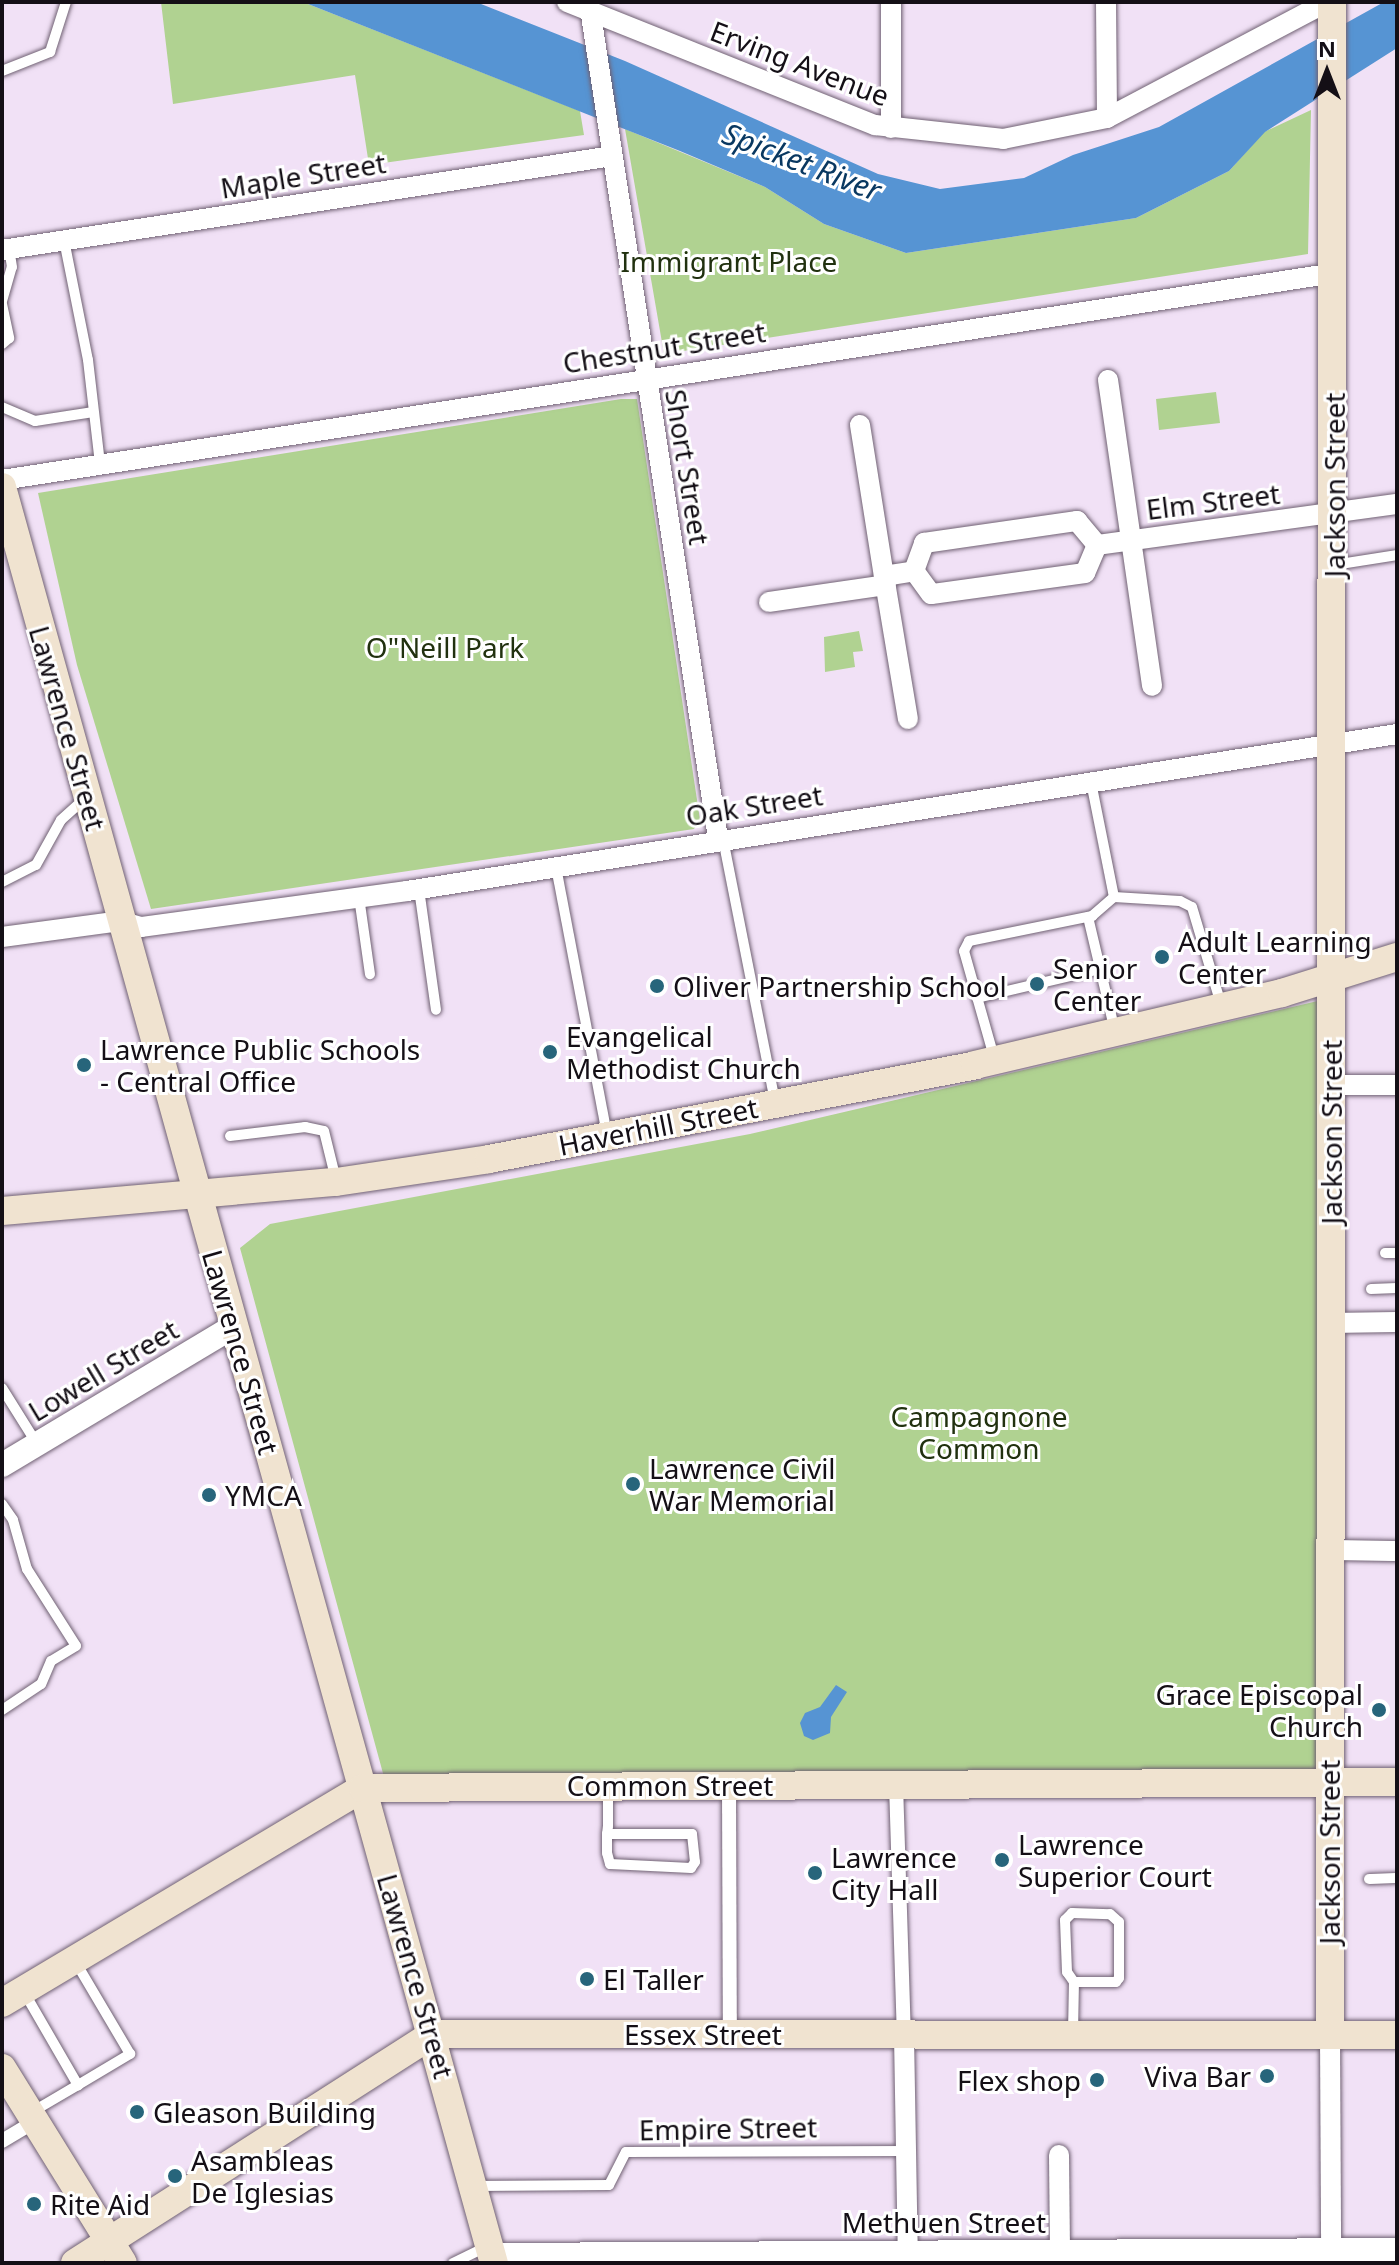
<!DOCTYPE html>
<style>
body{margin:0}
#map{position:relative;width:1399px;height:2265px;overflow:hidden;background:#f1e1f6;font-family:"Noto Sans",sans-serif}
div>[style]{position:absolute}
.green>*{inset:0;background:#b0d291}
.water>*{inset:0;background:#5694d3}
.roads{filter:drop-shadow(0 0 2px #706173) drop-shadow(0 0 2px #706173)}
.service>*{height:10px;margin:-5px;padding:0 5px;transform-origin:5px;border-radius:5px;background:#fff}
.pedestrian>*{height:14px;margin:-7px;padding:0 7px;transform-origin:7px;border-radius:7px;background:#fff}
.minor>*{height:20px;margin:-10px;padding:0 10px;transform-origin:10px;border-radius:10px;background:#fff}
.tertiary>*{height:24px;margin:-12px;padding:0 12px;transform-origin:12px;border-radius:12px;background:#fff}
.secondary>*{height:28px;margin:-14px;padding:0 14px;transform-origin:14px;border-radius:14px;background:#f0e3d0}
.dots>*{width:22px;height:22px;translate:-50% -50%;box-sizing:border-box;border:4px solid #fff;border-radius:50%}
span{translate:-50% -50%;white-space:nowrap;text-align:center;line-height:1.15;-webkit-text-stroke:6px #fff;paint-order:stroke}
.street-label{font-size:28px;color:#140f16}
.park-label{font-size:28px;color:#21310f}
.poi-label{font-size:28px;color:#140f16}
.left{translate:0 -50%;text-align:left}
.right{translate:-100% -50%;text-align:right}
.water-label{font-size:30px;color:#093861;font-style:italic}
.frame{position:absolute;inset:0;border:4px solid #140f16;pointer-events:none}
.north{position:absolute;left:1287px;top:32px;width:80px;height:80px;-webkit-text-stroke:6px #fff;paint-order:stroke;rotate:0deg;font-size:22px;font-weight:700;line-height:32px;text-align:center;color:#140f16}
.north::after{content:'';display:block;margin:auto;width:28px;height:36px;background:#140f16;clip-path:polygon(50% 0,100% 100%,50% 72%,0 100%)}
</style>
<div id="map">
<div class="green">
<div style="clip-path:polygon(161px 2px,303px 2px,580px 111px,584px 135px,369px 165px,355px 75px,173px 104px)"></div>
<div style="clip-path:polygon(1311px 110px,1308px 254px,664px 354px,625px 129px,765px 187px,824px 224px,906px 253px,1136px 218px,1229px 171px,1264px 132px)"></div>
<div style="clip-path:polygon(1216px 392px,1220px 423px,1159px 430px,1156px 399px)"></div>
<div style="clip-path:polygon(621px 399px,637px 399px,700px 820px,694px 829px,151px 909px,77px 665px,38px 493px)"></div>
<div style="clip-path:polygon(859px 631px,863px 651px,853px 652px,855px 667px,825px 672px,824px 637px)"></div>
<div style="clip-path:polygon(1326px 999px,1318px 1771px,384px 1777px,240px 1248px,270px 1224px,750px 1134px)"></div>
</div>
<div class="water">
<div style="clip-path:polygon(303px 2px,476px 2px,625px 61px,878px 174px,940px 189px,1024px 178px,1073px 155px,1159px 127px,1384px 2px,1397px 2px,1397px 48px,1265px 132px,1229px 171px,1136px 218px,906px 253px,824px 224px,765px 187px,680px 151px)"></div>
<div style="clip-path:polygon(836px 1685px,847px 1692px,831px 1717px,830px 1733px,813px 1740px,804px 1736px,800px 1723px,805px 1713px,820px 1707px)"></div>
</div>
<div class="roads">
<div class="service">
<div style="left:2px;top:71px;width:52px;rotate:-21.6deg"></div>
<div style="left:50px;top:52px;width:52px;rotate:-72.3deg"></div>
<div style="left:64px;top:240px;width:122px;rotate:78.7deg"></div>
<div style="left:88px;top:360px;width:105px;rotate:83.4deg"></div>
<div style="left:2px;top:301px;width:35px;rotate:-74deg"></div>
<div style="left:12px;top:267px;width:19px;rotate:-99deg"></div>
<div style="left:2px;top:304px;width:35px;rotate:78deg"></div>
<div style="left:9px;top:338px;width:9px;rotate:139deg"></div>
<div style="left:2px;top:407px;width:36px;rotate:23deg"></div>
<div style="left:35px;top:421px;width:59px;rotate:-8.8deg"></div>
<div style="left:1334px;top:565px;width:64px;rotate:-9deg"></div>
<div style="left:723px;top:839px;width:268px;rotate:78.8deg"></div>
<div style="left:556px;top:867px;width:272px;rotate:79.2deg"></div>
<div style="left:2px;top:882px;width:38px;rotate:-27deg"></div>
<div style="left:36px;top:865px;width:51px;rotate:-60.9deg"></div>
<div style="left:61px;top:820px;width:31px;rotate:-42deg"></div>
<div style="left:419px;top:889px;width:122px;rotate:82deg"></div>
<div style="left:359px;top:897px;width:78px;rotate:81.9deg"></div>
<div style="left:1114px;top:897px;width:66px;rotate:3.5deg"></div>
<div style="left:1180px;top:901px;width:13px;rotate:27deg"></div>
<div style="left:1192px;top:907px;width:101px;rotate:73.4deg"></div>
<div style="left:1088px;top:917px;width:117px;rotate:76.7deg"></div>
<div style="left:977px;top:998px;width:126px;rotate:-13.3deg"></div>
<div style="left:994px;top:1057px;width:110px;rotate:-105.8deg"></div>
<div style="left:964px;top:951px;width:11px;rotate:-63deg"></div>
<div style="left:969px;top:941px;width:126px;rotate:-11.5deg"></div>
<div style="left:1092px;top:916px;width:29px;rotate:-41deg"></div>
<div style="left:1114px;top:897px;width:117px;rotate:-101.3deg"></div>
<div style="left:230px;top:1136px;width:76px;rotate:-6.8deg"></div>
<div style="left:305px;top:1127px;width:19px;rotate:12deg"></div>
<div style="left:324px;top:1131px;width:50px;rotate:76.2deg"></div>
<div style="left:1385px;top:1253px;width:12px"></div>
<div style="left:1371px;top:1289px;width:26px;rotate:-2deg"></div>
<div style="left:2px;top:1388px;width:66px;rotate:58deg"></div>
<div style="left:2px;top:1504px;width:19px;rotate:55deg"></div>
<div style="left:13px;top:1520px;width:51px;rotate:74.1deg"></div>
<div style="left:27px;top:1569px;width:91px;rotate:57.5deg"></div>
<div style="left:76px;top:1646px;width:29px;rotate:149deg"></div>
<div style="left:51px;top:1661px;width:25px;rotate:113deg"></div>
<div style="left:41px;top:1684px;width:47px;rotate:146.3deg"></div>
<div style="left:607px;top:1834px;width:85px"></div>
<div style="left:692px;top:1834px;width:28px;rotate:84deg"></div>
<div style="left:695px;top:1862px;width:7px;rotate:124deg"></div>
<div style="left:691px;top:1868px;width:81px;rotate:-177.2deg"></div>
<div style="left:610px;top:1864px;width:11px;rotate:-105deg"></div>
<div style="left:607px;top:1853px;width:19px;rotate:-90deg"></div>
<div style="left:607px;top:1834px;width:8px;rotate:-83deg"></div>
<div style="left:608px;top:1826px;width:38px;rotate:-90deg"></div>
<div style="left:1369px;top:1879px;width:28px;rotate:-2deg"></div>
<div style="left:24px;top:1992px;width:108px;rotate:59.9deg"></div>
<div style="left:78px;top:2085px;width:61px;rotate:-30.8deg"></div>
<div style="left:130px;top:2054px;width:108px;rotate:-120.6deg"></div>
<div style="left:1073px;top:2033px;width:51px;rotate:-88.9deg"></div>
<div style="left:1074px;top:1982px;width:12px;rotate:-125deg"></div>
<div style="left:1067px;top:1972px;width:52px;rotate:-92.2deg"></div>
<div style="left:1065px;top:1920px;width:10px;rotate:-45deg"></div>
<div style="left:1072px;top:1913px;width:38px;rotate:2deg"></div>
<div style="left:1110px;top:1914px;width:12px;rotate:42deg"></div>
<div style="left:1119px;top:1922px;width:56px;rotate:90deg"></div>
<div style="left:1119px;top:1978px;width:5px;rotate:127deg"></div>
<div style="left:1116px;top:1982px;width:42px;rotate:180deg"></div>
<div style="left:32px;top:2112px;width:53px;rotate:-30.4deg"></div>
<div style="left:476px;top:2186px;width:133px;rotate:-0.4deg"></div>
<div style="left:609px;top:2185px;width:37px;rotate:-63deg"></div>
<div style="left:626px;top:2152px;width:280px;rotate:-0.2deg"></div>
<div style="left:453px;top:2263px;width:39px;rotate:-26deg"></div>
</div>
<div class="pedestrian">
<div style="left:896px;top:1784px;width:251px;rotate:88.2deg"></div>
<div style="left:729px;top:1785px;width:249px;rotate:89.8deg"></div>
<div style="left:2px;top:2141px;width:39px;rotate:-31deg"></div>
</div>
<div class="minor">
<div style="left:567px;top:2px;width:332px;rotate:21.8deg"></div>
<div style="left:875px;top:125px;width:129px;rotate:6.2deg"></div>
<div style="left:1003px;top:139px;width:106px;rotate:-11.4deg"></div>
<div style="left:1107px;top:118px;width:249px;rotate:-27.8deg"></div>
<div style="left:589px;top:2px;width:846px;rotate:81.23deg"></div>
<div style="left:891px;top:2px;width:126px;rotate:90deg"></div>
<div style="left:1106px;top:2px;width:116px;rotate:89.5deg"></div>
<div style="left:2px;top:250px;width:617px;rotate:-8.76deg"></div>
<div style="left:1108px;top:380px;width:309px;rotate:81.8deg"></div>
<div style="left:860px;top:425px;width:153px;rotate:81deg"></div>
<div style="left:884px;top:576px;width:30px;rotate:-9deg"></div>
<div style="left:2px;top:480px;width:1348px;rotate:-8.83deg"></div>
<div style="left:1097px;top:545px;width:30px;rotate:113deg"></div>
<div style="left:1085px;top:573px;width:155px;rotate:172.2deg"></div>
<div style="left:931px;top:594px;width:29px;rotate:-126deg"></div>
<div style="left:914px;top:571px;width:30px;rotate:-70deg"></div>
<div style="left:924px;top:543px;width:155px;rotate:-8.2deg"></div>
<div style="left:1077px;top:521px;width:31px;rotate:50deg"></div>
<div style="left:1097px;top:545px;width:303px;rotate:-7.8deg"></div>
<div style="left:884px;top:576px;width:145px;rotate:80.5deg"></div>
<div style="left:769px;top:602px;width:118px;rotate:-8.3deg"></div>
<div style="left:2px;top:937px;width:119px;rotate:-7.7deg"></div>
<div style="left:120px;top:921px;width:22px;rotate:16deg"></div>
<div style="left:141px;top:927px;width:268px;rotate:-7.7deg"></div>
<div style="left:407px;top:891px;width:1002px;rotate:-9.01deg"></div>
<div style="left:1331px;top:1085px;width:66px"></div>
<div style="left:1330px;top:1323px;width:67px;rotate:-0.9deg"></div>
<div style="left:1330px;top:1550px;width:67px;rotate:0.9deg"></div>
<div style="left:904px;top:2035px;width:228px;rotate:89deg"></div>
<div style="left:1330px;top:2035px;width:228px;rotate:89.7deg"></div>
<div style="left:1059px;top:2155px;width:96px;rotate:89.4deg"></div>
</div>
<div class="tertiary">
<div style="left:2px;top:1465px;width:270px;rotate:-30.9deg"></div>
<div style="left:492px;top:2255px;width:905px;rotate:-0.32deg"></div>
</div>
<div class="secondary">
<div style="left:2px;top:487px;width:1843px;rotate:74.52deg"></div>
<div style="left:2px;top:1211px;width:335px;rotate:-5deg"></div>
<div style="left:336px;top:1182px;width:155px;rotate:-8.5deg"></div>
<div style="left:489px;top:1159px;width:495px;rotate:-10.9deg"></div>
<div style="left:975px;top:1065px;width:315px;rotate:-13.2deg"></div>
<div style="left:1282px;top:993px;width:121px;rotate:-17.4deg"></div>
<div style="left:2px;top:2003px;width:420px;rotate:-30.8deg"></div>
<div style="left:363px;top:1788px;width:1034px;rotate:-0.33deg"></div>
<div style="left:1330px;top:2035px;width:2033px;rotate:-89.94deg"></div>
<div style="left:2px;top:2068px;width:229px;rotate:58.2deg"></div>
<div style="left:75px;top:2263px;width:425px;rotate:-32.6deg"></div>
<div style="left:433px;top:2034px;width:964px;rotate:0.06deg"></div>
</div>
</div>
<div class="dots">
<div style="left:1162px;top:957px;background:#27657b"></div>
<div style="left:1037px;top:984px;background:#27657b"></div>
<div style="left:657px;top:986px;background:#27657b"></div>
<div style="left:550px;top:1052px;background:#27657b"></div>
<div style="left:84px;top:1065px;background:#27657b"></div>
<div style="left:633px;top:1484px;background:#27657b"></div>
<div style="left:209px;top:1495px;background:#27657b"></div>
<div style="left:1379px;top:1710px;background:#27657b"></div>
<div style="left:1002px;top:1860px;background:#27657b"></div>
<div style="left:815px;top:1873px;background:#27657b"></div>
<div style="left:587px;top:1979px;background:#27657b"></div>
<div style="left:1267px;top:2076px;background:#27657b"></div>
<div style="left:1097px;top:2080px;background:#27657b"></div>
<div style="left:137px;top:2112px;background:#27657b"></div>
<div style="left:175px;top:2176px;background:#27657b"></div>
<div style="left:34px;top:2204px;background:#27657b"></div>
</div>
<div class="street-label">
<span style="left:800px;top:63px;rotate:21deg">Erving Avenue</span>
<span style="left:303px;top:175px;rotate:-9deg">Maple Street</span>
<span style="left:664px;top:347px;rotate:-9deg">Chestnut Street</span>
<span style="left:688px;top:467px;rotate:81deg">Short Street</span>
<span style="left:1334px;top:485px;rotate:-90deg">Jackson Street</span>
<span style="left:1213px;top:501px;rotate:-7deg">Elm Street</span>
<span style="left:68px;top:728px;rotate:74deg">Lawrence Street</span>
<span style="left:754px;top:805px;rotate:-9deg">Oak Street</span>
<span style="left:658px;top:1126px;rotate:-11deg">Haverhill Street</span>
<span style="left:1331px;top:1132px;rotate:-90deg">Jackson Street</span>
<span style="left:241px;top:1352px;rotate:74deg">Lawrence Street</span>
<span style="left:103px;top:1370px;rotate:-31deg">Lowell Street</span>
<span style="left:670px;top:1785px">Common Street</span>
<span style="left:1329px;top:1852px;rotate:-90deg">Jackson Street</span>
<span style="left:416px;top:1976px;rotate:74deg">Lawrence Street</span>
<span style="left:703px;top:2034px">Essex Street</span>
<span style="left:728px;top:2128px;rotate:-1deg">Empire Street</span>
<span style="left:944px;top:2222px">Methuen Street</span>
</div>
<div class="park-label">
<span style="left:729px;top:261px">Immigrant Place</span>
<span style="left:445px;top:647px">O"Neill Park</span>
<span style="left:979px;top:1432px">Campagnone<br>Common</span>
</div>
<div class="poi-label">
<span class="left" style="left:1178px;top:957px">Adult Learning<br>Center</span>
<span class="left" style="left:1053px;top:984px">Senior<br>Center</span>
<span class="left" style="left:673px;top:986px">Oliver Partnership School</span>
<span class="left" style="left:566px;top:1052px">Evangelical<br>Methodist Church</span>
<span class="left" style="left:100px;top:1065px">Lawrence Public Schools<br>- Central Office</span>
<span class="left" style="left:649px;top:1484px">Lawrence Civil<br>War Memorial</span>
<span class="left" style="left:225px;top:1495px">YMCA</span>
<span class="right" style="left:1363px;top:1710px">Grace Episcopal<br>Church</span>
<span class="left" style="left:1018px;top:1860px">Lawrence<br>Superior Court</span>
<span class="left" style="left:831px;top:1873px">Lawrence<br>City Hall</span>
<span class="left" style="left:603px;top:1979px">El Taller</span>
<span class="right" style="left:1251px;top:2076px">Viva Bar</span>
<span class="right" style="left:1081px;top:2080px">Flex shop</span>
<span class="left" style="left:153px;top:2112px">Gleason Building</span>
<span class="left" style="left:191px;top:2176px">Asambleas<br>De Iglesias</span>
<span class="left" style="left:50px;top:2204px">Rite Aid</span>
</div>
<div class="water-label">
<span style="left:802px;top:162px;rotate:21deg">Spicket River</span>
</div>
<div class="frame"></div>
<div class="north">N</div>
</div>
